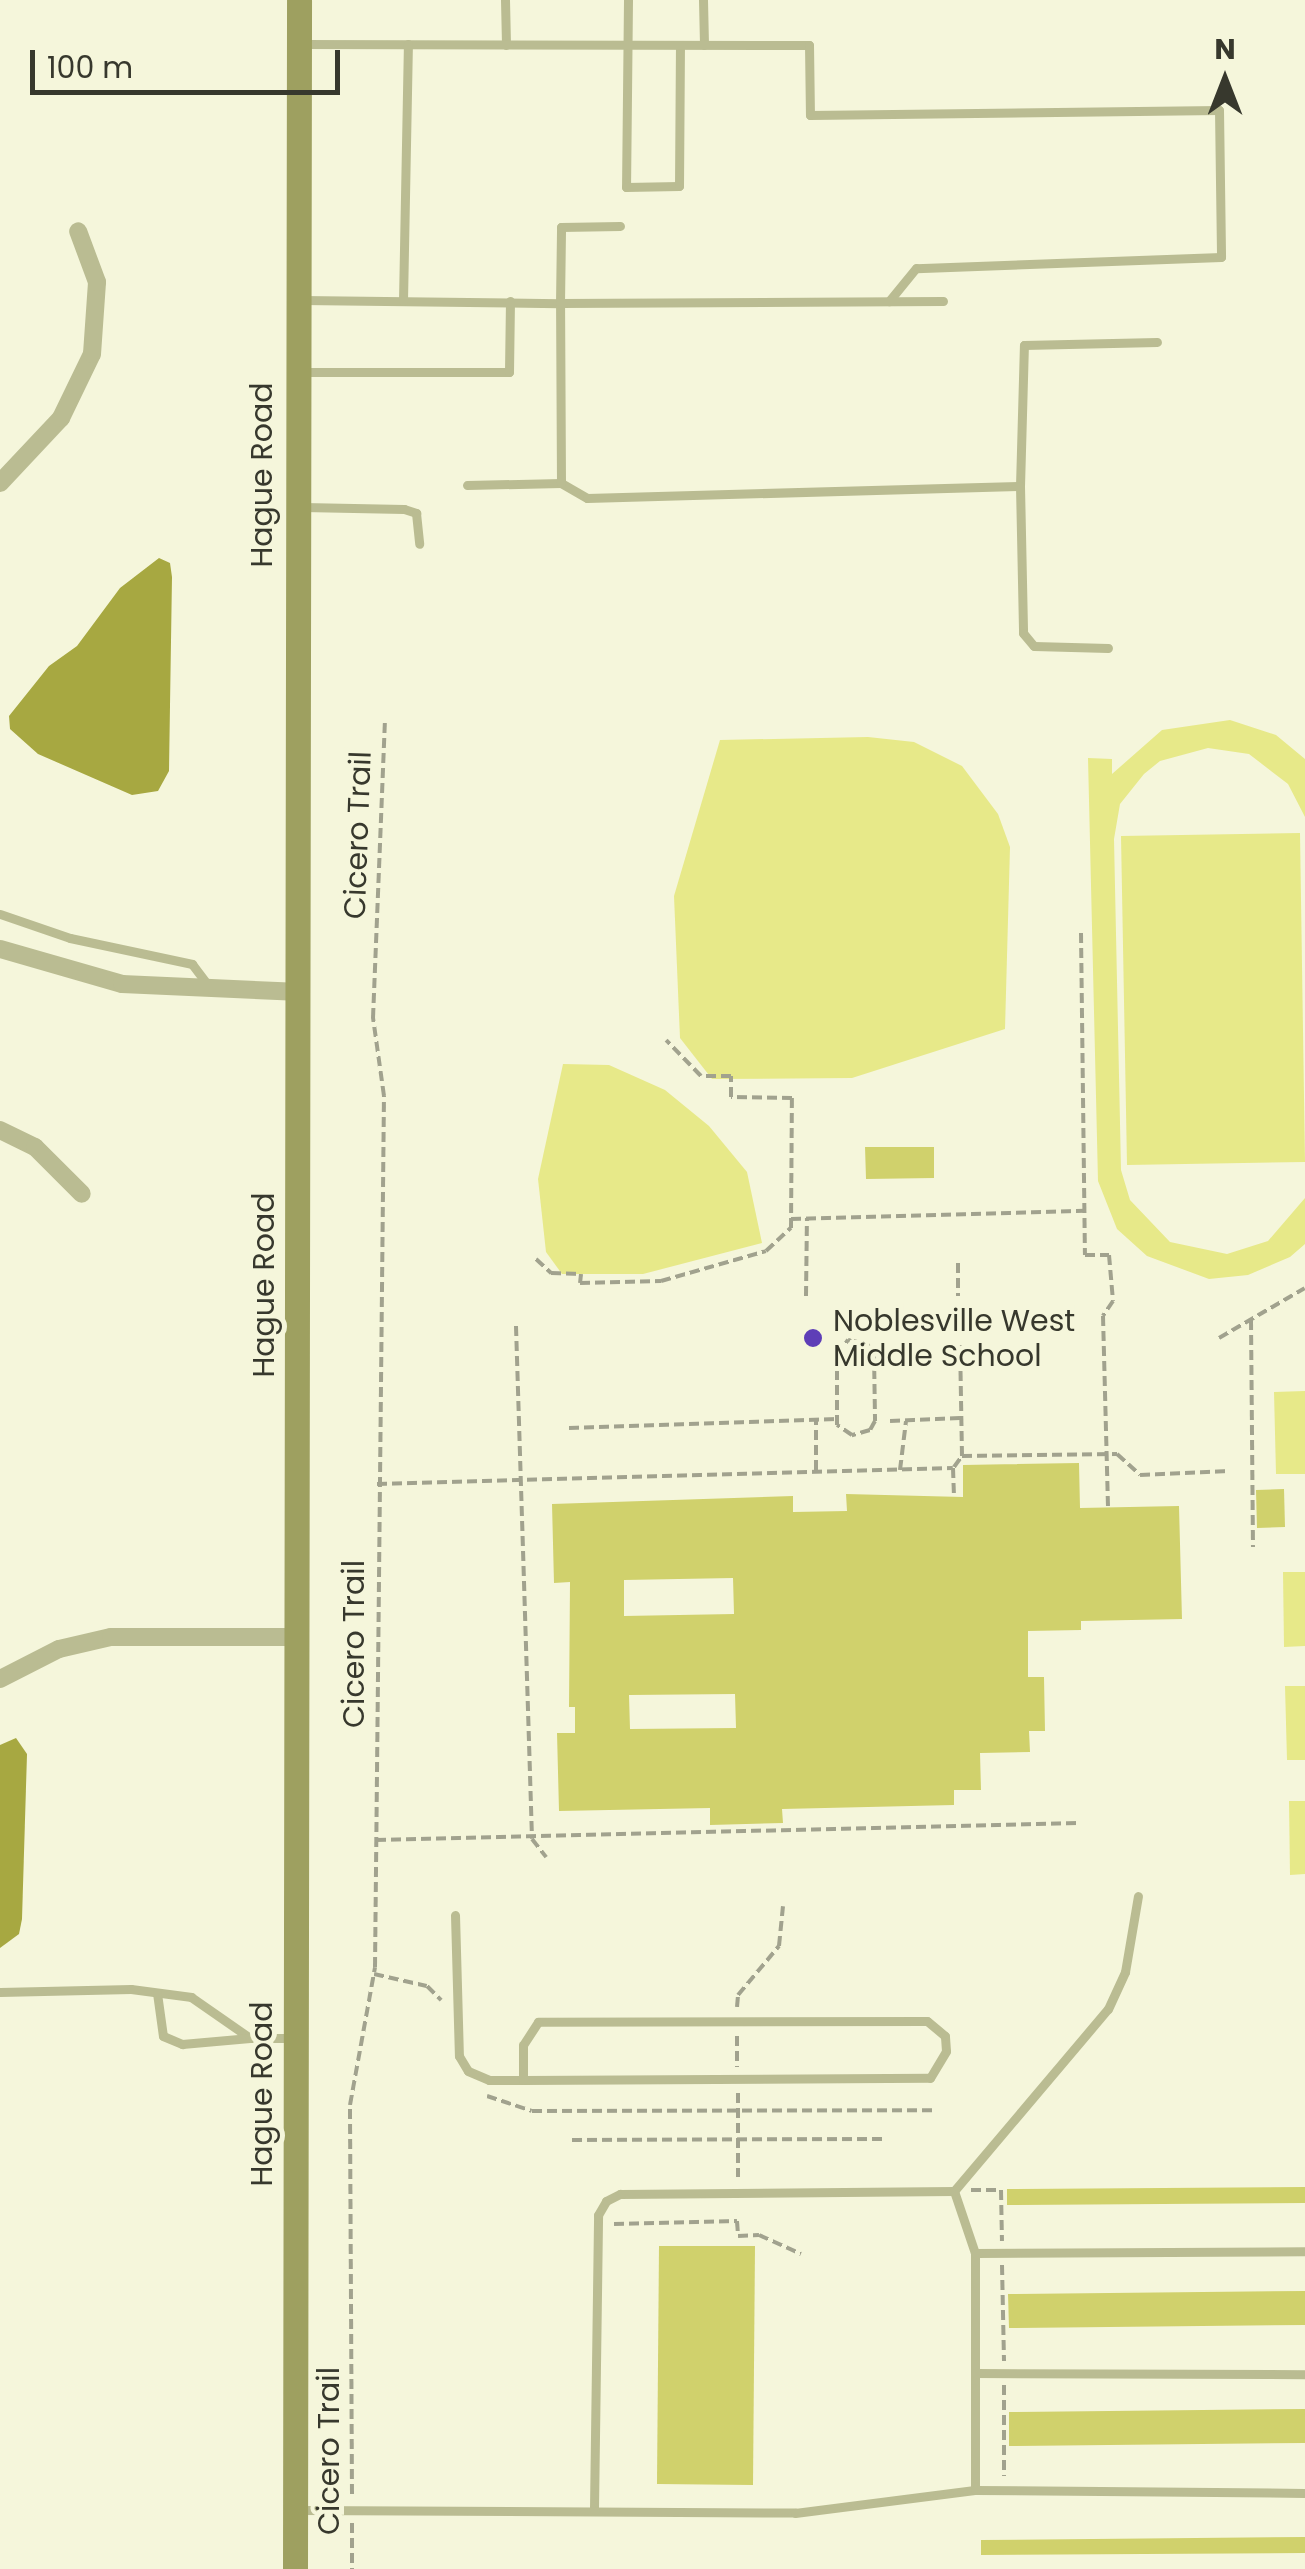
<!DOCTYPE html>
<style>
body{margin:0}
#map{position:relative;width:1305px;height:2569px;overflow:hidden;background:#f5f6db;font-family:Poppins,sans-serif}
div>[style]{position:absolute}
.green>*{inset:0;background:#e7e989}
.water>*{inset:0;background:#a7a841}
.building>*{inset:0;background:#d0d16c}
.path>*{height:4px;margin-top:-2px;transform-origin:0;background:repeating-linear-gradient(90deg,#a1a28e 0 10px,transparent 0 15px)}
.service>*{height:9px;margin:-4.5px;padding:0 4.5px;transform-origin:4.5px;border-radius:4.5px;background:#babc92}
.minor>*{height:18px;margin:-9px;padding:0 9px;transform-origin:9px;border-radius:9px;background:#babc92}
.secondary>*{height:25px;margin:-12.5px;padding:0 12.5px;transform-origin:12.5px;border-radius:12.5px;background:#9ea060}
.dots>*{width:28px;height:28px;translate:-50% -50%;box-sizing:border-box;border:5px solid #f5f6db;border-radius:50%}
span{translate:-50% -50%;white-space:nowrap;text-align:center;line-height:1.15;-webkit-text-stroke:10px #f5f6db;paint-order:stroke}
.street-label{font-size:30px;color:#37382d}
.poi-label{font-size:30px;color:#37382d}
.left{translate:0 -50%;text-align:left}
.north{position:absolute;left:1175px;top:30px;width:100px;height:100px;-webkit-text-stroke:8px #f5f6db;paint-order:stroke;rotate:0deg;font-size:28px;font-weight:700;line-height:40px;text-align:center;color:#37382d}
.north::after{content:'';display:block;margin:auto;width:35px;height:45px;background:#37382d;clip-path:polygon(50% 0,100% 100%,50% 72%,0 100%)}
.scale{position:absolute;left:30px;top:50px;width:310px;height:45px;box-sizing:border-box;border:5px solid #37382d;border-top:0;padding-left:12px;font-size:30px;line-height:35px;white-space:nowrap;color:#37382d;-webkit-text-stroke:8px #f5f6db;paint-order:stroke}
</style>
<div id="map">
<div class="green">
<div style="clip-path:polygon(1230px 720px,1276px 735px,1305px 759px,1305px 817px,1288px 784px,1249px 754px,1208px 748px,1160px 761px,1144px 774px,1120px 804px,1114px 839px,1121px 1170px,1130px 1200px,1170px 1242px,1227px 1254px,1268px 1241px,1305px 1198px,1305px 1244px,1290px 1257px,1248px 1275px,1209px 1279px,1147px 1256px,1117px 1229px,1098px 1181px,1088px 758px,1112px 759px,1112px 774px,1162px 730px)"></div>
<div style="clip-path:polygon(868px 737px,914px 742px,962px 766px,998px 814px,1010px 847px,1005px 1029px,852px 1078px,712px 1079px,680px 1038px,674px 896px,720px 740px)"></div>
<div style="clip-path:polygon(1300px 833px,1305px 1162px,1127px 1165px,1121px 836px)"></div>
<div style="clip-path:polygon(563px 1064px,609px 1065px,665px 1090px,709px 1126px,747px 1172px,762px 1243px,643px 1274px,562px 1274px,546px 1252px,538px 1179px)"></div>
<div style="clip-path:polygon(1305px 1391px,1305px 1474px,1276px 1474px,1274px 1392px)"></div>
<div style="clip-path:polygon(1283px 1572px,1305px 1572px,1305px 1646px,1284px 1647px)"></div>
<div style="clip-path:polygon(1285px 1686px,1305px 1686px,1305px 1760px,1287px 1760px)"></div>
<div style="clip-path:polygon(1289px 1801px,1305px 1801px,1305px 1874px,1290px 1875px)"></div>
</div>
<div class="water">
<div style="clip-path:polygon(159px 558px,170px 563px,172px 577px,169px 771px,158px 791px,132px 795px,38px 754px,10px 729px,9px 716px,49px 666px,77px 646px,120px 588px)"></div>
<div style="clip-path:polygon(16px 1738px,27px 1754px,22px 1919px,19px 1934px,0 1948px,0 1745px)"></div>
</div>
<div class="building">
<div style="clip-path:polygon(865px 1147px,934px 1147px,934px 1178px,866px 1179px)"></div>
<div style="clip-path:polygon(evenodd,1079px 1463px,1080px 1508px,1179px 1506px,1182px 1619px,1081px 1621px,1081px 1630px,1028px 1631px,1028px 1677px,1044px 1677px,1045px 1731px,1029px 1731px,1030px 1752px,980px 1753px,981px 1790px,954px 1790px,954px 1805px,782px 1809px,783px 1823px,710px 1825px,710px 1808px,559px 1811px,557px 1733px,575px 1733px,575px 1707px,569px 1707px,570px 1582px,554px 1583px,552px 1504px,793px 1496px,793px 1512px,847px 1511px,846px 1494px,963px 1497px,963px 1465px,1079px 1463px,733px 1578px,734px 1614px,624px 1616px,624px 1580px,733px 1578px,1079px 1463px,735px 1694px,736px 1728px,630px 1729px,629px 1695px,735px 1694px)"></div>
<div style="clip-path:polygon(1284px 1489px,1285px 1527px,1257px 1528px,1256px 1490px)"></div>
<div style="clip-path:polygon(1305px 2187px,1305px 2203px,1007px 2205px,1007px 2189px)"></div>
<div style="clip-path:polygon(659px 2246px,755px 2246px,753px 2485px,657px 2484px)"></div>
<div style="clip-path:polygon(1305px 2291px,1305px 2325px,1009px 2328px,1008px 2294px)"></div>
<div style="clip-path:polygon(1305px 2409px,1305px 2443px,1009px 2446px,1009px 2412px)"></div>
<div style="clip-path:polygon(1305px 2537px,1305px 2553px,981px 2555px,981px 2540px)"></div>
</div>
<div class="path">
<div style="left:1081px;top:933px;width:322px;rotate:89.3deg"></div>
<div style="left:1085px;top:1255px;width:24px"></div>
<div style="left:1109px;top:1255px;width:46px;rotate:85deg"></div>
<div style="left:1113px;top:1301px;width:18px;rotate:124deg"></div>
<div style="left:1103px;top:1316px;width:191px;rotate:88.5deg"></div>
<div style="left:791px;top:1219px;width:294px;rotate:-1.6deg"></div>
<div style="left:536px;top:1259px;width:21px;rotate:43deg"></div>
<div style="left:551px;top:1273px;width:30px;rotate:2deg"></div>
<div style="left:581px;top:1274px;width:9px;rotate:96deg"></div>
<div style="left:580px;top:1283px;width:81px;rotate:-1.4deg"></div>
<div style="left:661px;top:1281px;width:109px;rotate:-15.9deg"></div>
<div style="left:766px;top:1251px;width:34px;rotate:-43deg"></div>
<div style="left:791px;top:1228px;width:130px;rotate:-89.6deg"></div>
<div style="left:792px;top:1098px;width:61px;rotate:-179.1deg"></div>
<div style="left:731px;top:1097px;width:21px;rotate:-90deg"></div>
<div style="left:731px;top:1076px;width:30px;rotate:180deg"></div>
<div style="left:701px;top:1076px;width:50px;rotate:-134.2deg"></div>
<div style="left:958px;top:1263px;width:33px;rotate:90deg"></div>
<div style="left:806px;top:1296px;width:78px;rotate:-89.3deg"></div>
<div style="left:1251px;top:1320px;width:227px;rotate:89.5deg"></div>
<div style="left:516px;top:1326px;width:513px;rotate:88.21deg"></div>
<div style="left:532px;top:1839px;width:23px;rotate:52deg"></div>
<div style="left:1219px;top:1338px;width:99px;rotate:-30.2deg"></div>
<div style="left:848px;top:1340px;width:19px;rotate:12deg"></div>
<div style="left:867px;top:1344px;width:12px;rotate:55deg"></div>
<div style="left:874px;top:1354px;width:67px;rotate:89.1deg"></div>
<div style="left:875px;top:1421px;width:10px;rotate:119deg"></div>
<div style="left:870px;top:1430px;width:19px;rotate:164deg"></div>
<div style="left:852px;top:1435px;width:18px;rotate:-146deg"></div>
<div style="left:837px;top:1425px;width:70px;rotate:-90deg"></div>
<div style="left:837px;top:1355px;width:19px;rotate:-54deg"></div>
<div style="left:890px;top:1421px;width:70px;rotate:-2.5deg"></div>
<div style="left:569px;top:1428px;width:268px;rotate:-1.9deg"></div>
<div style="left:962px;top:1456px;width:155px;rotate:-0.7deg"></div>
<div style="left:1117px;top:1454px;width:31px;rotate:42deg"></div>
<div style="left:1140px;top:1475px;width:89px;rotate:-2.6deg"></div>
<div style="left:954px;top:1467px;width:14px;rotate:-54deg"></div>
<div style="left:962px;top:1456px;width:111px;rotate:-91deg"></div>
<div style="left:816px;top:1470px;width:50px;rotate:-90deg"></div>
<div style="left:900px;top:1470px;width:49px;rotate:-83deg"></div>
<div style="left:377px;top:1484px;width:576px;rotate:-1.59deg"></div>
<div style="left:953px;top:1468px;width:30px;rotate:88deg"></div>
<div style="left:376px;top:1840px;width:702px;rotate:-1.39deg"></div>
<div style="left:374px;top:1974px;width:54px;rotate:12.8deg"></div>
<div style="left:427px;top:1986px;width:20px;rotate:45deg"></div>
<div style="left:737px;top:2007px;width:12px;rotate:-85deg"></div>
<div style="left:738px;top:1995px;width:64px;rotate:-50.1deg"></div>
<div style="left:779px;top:1946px;width:40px;rotate:-84.3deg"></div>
<div style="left:737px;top:2036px;width:31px;rotate:90deg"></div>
<div style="left:738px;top:2093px;width:84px;rotate:90deg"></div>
<div style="left:487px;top:2096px;width:47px;rotate:18.4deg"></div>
<div style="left:532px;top:2111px;width:402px;rotate:-0.1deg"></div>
<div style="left:572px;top:2140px;width:312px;rotate:-0.2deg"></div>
<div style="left:971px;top:2190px;width:30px"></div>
<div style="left:1001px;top:2190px;width:51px;rotate:88.9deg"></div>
<div style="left:614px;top:2224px;width:123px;rotate:-1.4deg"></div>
<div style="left:737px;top:2221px;width:15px;rotate:86deg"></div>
<div style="left:738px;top:2236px;width:21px;rotate:-3deg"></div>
<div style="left:759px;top:2235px;width:46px;rotate:24.3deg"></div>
<div style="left:1002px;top:2265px;width:96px;rotate:88.8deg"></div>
<div style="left:1004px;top:2385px;width:91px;rotate:90deg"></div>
<div style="left:352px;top:2494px;width:389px;rotate:-90.3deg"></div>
<div style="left:350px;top:2105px;width:140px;rotate:-79.7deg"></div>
<div style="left:375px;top:1967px;width:871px;rotate:-89.41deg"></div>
<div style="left:384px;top:1096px;width:79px;rotate:-98deg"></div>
<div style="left:373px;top:1018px;width:300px;rotate:-87.7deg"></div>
<div style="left:352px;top:2523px;width:46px;rotate:90deg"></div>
</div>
<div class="service">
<div style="left:505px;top:0;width:45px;rotate:88.7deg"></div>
<div style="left:628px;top:0;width:187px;rotate:90.6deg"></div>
<div style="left:626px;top:187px;width:53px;rotate:-1.1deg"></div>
<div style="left:679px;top:186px;width:141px;rotate:-89.6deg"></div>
<div style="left:703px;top:0;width:45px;rotate:88.7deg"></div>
<div style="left:301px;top:44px;width:508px;rotate:0.11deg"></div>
<div style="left:809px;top:45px;width:70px;rotate:89.2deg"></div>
<div style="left:810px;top:115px;width:409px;rotate:-0.7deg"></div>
<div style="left:1219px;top:110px;width:147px;rotate:89.2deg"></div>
<div style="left:1221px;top:257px;width:305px;rotate:177.9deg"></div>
<div style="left:916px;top:268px;width:43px;rotate:129.3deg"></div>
<div style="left:302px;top:300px;width:258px;rotate:0.7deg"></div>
<div style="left:560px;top:303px;width:76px;rotate:-89.2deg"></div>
<div style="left:561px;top:227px;width:59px;rotate:-1deg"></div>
<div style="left:403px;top:301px;width:257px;rotate:-88.9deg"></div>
<div style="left:302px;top:372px;width:207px"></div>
<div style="left:509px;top:372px;width:71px;rotate:-89.2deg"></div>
<div style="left:561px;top:483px;width:30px;rotate:30deg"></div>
<div style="left:587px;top:498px;width:433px;rotate:-1.6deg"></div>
<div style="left:1020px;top:486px;width:141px;rotate:-88.4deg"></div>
<div style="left:1024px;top:345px;width:133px;rotate:-1.3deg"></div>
<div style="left:467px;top:485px;width:94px;rotate:-1.2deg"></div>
<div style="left:561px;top:483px;width:180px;rotate:-90.3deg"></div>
<div style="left:560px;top:303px;width:383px;rotate:-0.3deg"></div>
<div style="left:1020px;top:486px;width:147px;rotate:88.8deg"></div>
<div style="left:1023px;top:633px;width:17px;rotate:50deg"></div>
<div style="left:1034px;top:646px;width:74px;rotate:1.5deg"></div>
<div style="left:303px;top:507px;width:101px;rotate:1.1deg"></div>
<div style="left:404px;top:509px;width:13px;rotate:18deg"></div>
<div style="left:416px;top:513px;width:31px;rotate:84deg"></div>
<div style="left:0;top:914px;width:74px;rotate:18.9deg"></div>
<div style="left:70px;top:938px;width:125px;rotate:12deg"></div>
<div style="left:192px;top:964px;width:31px;rotate:53deg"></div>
<div style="left:455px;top:1915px;width:141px;rotate:88.4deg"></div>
<div style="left:459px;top:2056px;width:17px;rotate:59deg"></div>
<div style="left:468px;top:2071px;width:23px;rotate:23deg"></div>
<div style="left:489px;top:2080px;width:34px"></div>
<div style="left:523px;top:2080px;width:407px;rotate:-0.3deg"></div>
<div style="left:930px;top:2078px;width:31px;rotate:-59deg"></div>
<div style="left:946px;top:2051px;width:15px;rotate:-94deg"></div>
<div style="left:945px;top:2036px;width:23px;rotate:-140deg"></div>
<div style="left:927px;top:2021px;width:389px;rotate:179.9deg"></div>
<div style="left:538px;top:2022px;width:27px;rotate:123deg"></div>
<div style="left:523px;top:2045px;width:35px;rotate:90deg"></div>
<div style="left:0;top:1992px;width:131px;rotate:-1.3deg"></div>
<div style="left:131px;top:1989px;width:61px;rotate:7.6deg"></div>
<div style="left:191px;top:1997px;width:72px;rotate:34.8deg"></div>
<div style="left:250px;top:2038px;width:44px"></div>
<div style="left:157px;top:1993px;width:43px;rotate:82.1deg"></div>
<div style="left:163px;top:2036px;width:21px;rotate:23deg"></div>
<div style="left:182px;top:2044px;width:68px;rotate:-5deg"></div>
<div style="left:954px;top:2191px;width:65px;rotate:71.3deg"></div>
<div style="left:975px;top:2253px;width:237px;rotate:90deg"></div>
<div style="left:975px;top:2253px;width:330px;rotate:-0.3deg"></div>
<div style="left:975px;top:2373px;width:330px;rotate:0.2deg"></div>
<div style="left:594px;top:2508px;width:293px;rotate:-89.2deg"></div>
<div style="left:598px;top:2215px;width:16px;rotate:-60deg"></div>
<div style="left:606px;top:2201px;width:16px;rotate:-27deg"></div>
<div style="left:620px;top:2194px;width:334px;rotate:-0.5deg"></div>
<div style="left:954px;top:2191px;width:238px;rotate:-49.8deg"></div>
<div style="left:1108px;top:2009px;width:41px;rotate:-65.3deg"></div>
<div style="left:1125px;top:1972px;width:77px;rotate:-80.3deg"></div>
<div style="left:300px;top:2510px;width:495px;rotate:0.3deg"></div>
<div style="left:795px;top:2513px;width:181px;rotate:-7.3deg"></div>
<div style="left:975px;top:2490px;width:330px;rotate:0.5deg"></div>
</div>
<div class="minor">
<div style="left:0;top:483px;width:89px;rotate:-46.8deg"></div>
<div style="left:61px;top:418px;width:71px;rotate:-64.2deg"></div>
<div style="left:92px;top:354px;width:72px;rotate:-86deg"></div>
<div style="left:97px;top:282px;width:54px;rotate:-110.4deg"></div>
<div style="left:0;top:949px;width:127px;rotate:16deg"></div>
<div style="left:122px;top:984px;width:173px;rotate:2.6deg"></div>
<div style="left:0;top:1130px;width:39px;rotate:26deg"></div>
<div style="left:35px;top:1147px;width:66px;rotate:45deg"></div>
<div style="left:0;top:1679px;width:66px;rotate:-27deg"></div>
<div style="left:59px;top:1649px;width:53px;rotate:-13deg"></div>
<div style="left:111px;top:1637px;width:186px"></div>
</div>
<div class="secondary">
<div style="left:295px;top:2569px;width:2569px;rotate:-89.91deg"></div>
</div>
<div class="dots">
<div style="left:813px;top:1338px;background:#5e3eb7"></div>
</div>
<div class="street-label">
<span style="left:262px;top:475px;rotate:-90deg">Hague Road</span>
<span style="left:358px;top:835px;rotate:-88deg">Cicero Trail</span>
<span style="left:264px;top:1285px;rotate:-90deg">Hague Road</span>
<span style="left:354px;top:1644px;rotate:-90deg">Cicero Trail</span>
<span style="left:262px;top:2094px;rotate:-90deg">Hague Road</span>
<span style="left:329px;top:2451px;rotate:-90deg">Cicero Trail</span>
</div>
<div class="poi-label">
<span class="left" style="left:833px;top:1338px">Noblesville West<br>Middle School</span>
</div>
<div class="north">N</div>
<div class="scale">100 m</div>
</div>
